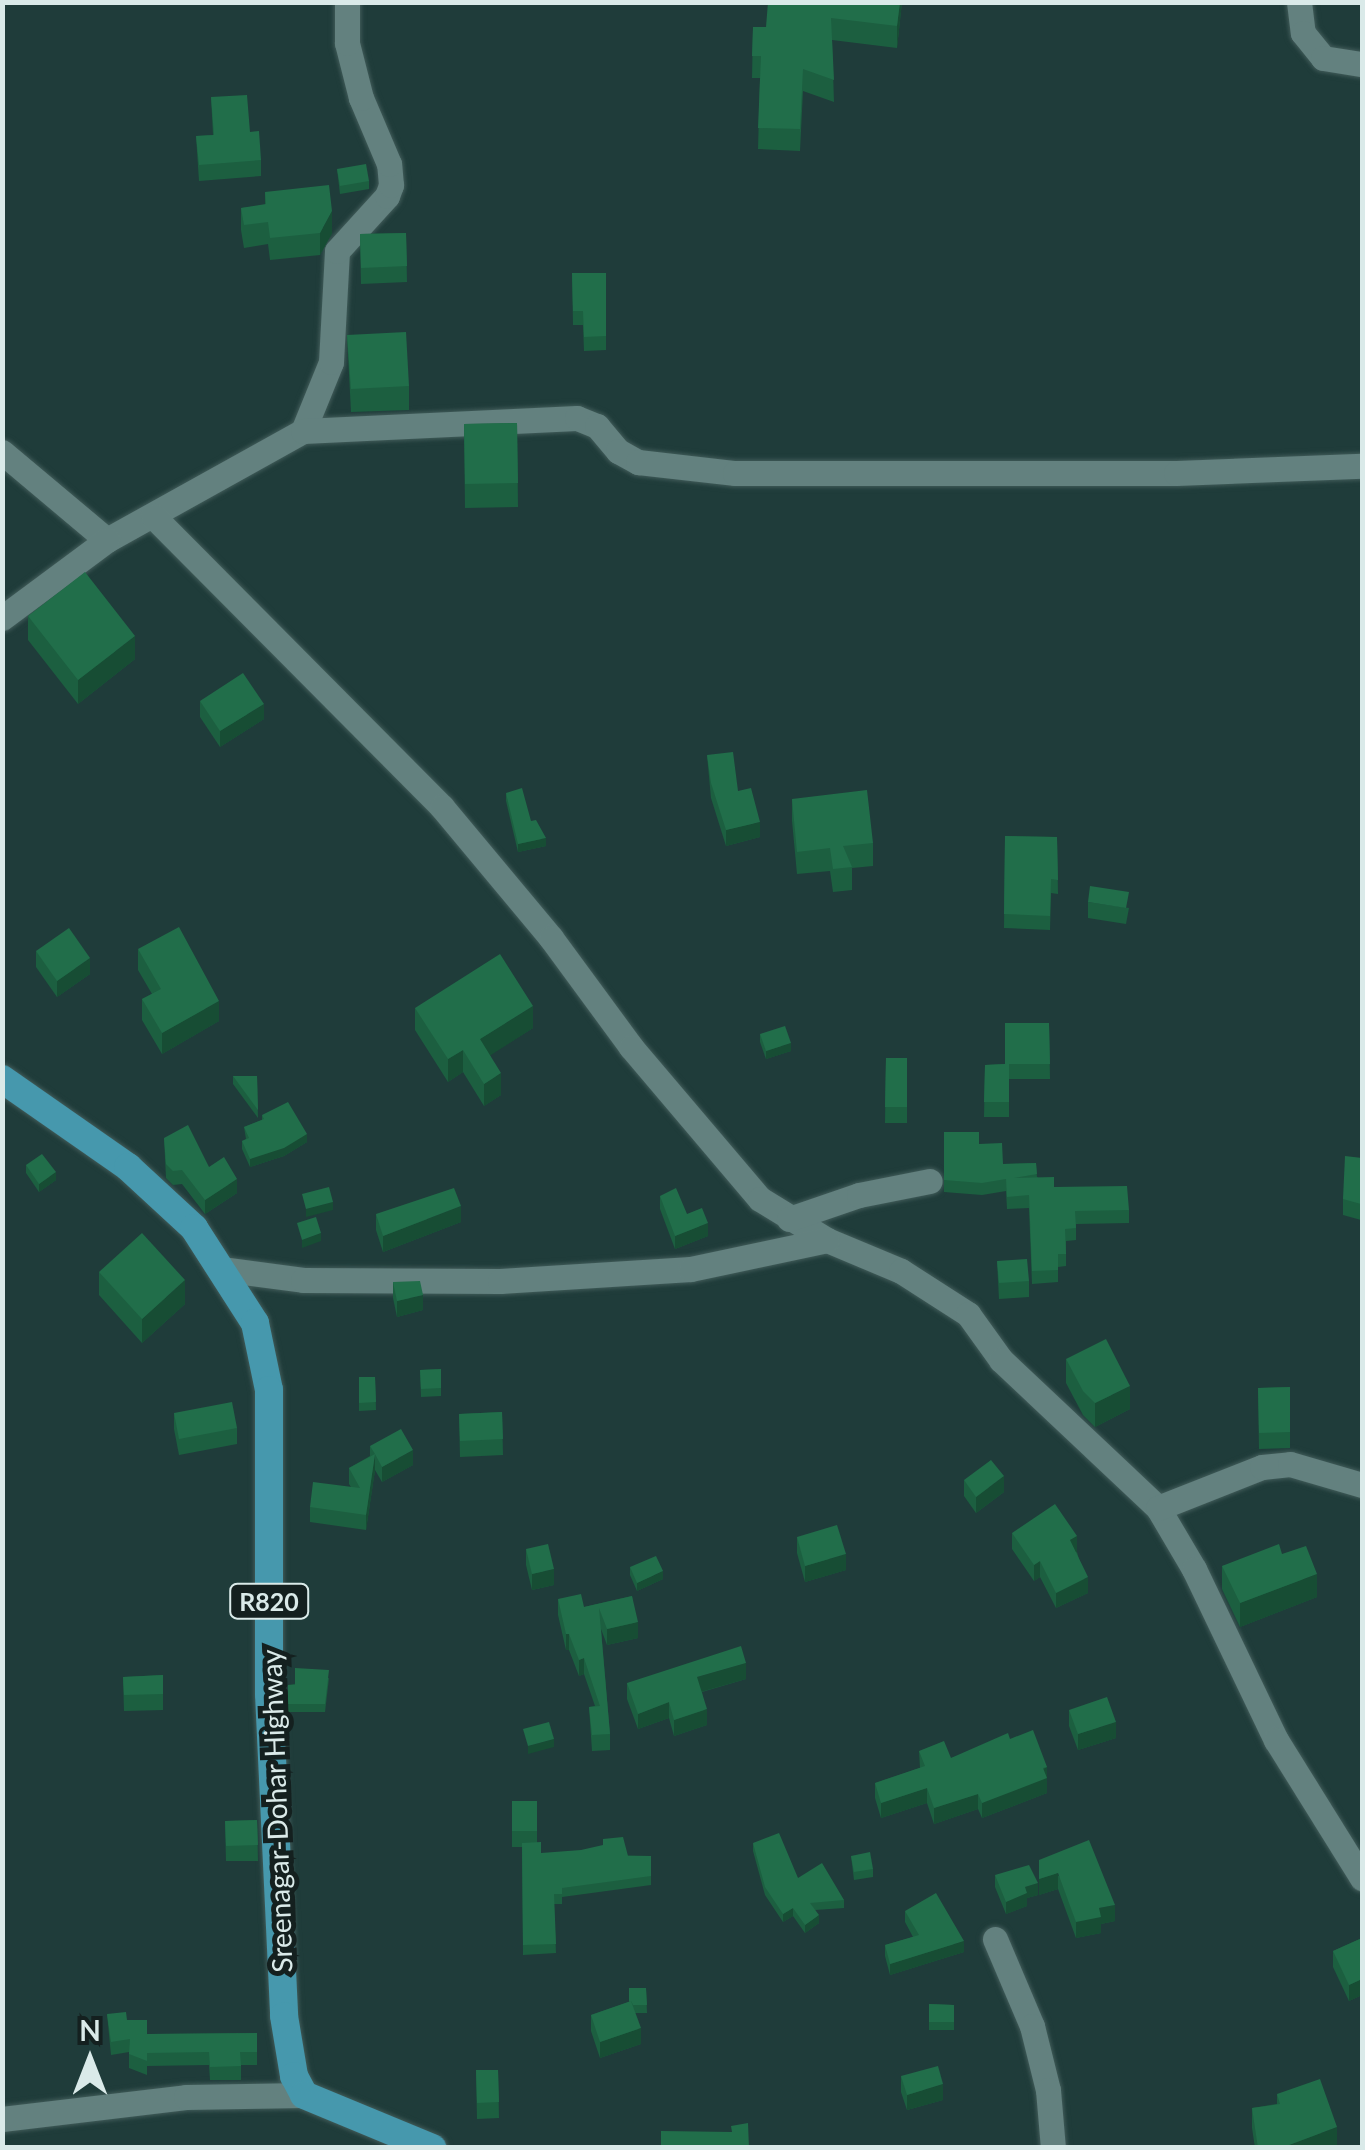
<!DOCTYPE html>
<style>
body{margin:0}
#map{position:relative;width:1365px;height:2150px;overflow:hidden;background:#1f3c3a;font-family:Lato,sans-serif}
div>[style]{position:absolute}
.roads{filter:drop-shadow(0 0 2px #415b59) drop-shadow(0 0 2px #415b59)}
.minor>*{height:25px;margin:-12.5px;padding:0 12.5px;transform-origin:12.5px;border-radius:12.5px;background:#63817f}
.primary>*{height:28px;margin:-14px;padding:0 14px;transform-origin:14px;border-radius:14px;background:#4698ad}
.wall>*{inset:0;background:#1c5f40}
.shaded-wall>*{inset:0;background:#174d34}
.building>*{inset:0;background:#216e4a}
span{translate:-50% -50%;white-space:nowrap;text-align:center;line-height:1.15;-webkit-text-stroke:10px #14201f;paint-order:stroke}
.shield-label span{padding:2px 8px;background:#14201f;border:2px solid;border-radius:8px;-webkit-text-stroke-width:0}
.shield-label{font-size:25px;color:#daeae9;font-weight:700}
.street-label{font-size:28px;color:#daeae9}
.frame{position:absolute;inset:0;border:5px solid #daeae9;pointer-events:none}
.north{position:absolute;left:40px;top:2010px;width:100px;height:100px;-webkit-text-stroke:8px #14201f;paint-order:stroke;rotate:0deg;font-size:28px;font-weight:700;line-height:40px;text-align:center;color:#daeae9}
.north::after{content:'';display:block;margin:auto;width:35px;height:45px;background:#daeae9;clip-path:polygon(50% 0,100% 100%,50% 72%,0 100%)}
</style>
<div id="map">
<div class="roads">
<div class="minor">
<div style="left:1299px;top:2px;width:31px;rotate:83deg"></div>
<div style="left:1303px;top:33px;width:32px;rotate:51deg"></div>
<div style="left:1323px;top:58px;width:39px;rotate:9deg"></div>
<div style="left:303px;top:431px;width:74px;rotate:-67.9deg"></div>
<div style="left:331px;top:362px;width:111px;rotate:-86.9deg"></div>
<div style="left:337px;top:251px;width:74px;rotate:-47.7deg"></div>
<div style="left:387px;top:196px;width:12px;rotate:-70deg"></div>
<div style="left:391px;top:185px;width:21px;rotate:-95deg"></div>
<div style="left:389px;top:164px;width:72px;rotate:-113deg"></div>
<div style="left:361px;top:98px;width:57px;rotate:-104.3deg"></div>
<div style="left:347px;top:43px;width:41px;rotate:-90deg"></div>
<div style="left:2px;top:452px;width:137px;rotate:40deg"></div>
<div style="left:107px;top:540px;width:224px;rotate:-29.1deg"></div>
<div style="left:303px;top:431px;width:274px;rotate:-2.7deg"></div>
<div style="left:577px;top:418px;width:22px;rotate:22deg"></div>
<div style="left:597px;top:426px;width:33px;rotate:50deg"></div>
<div style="left:618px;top:451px;width:23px;rotate:29deg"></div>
<div style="left:638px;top:462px;width:98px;rotate:6.5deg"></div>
<div style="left:735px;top:473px;width:441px"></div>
<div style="left:1176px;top:473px;width:186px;rotate:-2.2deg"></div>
<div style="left:153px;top:516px;width:410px;rotate:45.2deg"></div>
<div style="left:442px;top:807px;width:170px;rotate:50.2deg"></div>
<div style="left:551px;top:938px;width:135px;rotate:53.7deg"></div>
<div style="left:631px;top:1047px;width:199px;rotate:49.7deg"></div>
<div style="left:760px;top:1199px;width:79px;rotate:31.5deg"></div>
<div style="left:827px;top:1240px;width:80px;rotate:22.7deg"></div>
<div style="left:901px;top:1271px;width:80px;rotate:32.7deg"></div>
<div style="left:968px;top:1314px;width:57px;rotate:54.3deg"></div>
<div style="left:1001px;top:1360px;width:216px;rotate:43.3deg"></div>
<div style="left:1158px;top:1508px;width:71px;rotate:59.5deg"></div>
<div style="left:1194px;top:1569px;width:190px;rotate:64.4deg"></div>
<div style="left:1276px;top:1740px;width:163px;rotate:58.1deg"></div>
<div style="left:2px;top:618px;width:131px;rotate:-36.6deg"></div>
<div style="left:789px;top:1219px;width:74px;rotate:-18.9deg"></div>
<div style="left:859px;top:1195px;width:72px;rotate:-11.2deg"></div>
<div style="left:221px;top:1269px;width:83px;rotate:7.6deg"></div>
<div style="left:303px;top:1280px;width:197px;rotate:0.3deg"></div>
<div style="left:500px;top:1281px;width:191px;rotate:-3.6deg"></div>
<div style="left:691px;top:1269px;width:139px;rotate:-12deg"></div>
<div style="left:1158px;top:1508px;width:112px;rotate:-21.5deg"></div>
<div style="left:1262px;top:1467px;width:28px;rotate:-6deg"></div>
<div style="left:1290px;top:1464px;width:75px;rotate:16.3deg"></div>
<div style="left:995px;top:1939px;width:95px;rotate:67deg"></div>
<div style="left:1032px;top:2026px;width:66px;rotate:76deg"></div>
<div style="left:1048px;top:2090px;width:58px;rotate:85.1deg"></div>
<div style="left:2px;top:2119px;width:185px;rotate:-6.8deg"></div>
<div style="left:186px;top:2097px;width:118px;rotate:-1deg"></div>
</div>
<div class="primary">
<div style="left:2px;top:1079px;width:154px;rotate:34.9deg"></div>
<div style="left:128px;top:1167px;width:90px;rotate:42.7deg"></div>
<div style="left:194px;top:1228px;width:113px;rotate:57.3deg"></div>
<div style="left:255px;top:1323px;width:68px;rotate:78.2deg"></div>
<div style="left:269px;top:1390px;width:304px;rotate:90deg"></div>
<div style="left:269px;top:1694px;width:322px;rotate:87.3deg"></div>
<div style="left:284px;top:2016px;width:61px;rotate:80.5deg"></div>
<div style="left:294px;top:2076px;width:21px;rotate:62deg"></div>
<div style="left:304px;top:2095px;width:139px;rotate:22.5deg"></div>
</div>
</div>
<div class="wall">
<div style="clip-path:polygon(902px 2px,897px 48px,832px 40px,834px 102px,803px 91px,800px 151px,758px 149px,760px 78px,752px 78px,753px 27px,766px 27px)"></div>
<div style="clip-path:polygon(211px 97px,250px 132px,261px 160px,261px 176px,199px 181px,196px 136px,213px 135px)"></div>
<div style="clip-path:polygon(337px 169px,369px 181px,369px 189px,340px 194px)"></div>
<div style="clip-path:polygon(265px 192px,332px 233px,320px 255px,270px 260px,268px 244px,244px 248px,241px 230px,241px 208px,265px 205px)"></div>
<div style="clip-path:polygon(406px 233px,407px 282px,361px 284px,360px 234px)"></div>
<div style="clip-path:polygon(572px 273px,606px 273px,606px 350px,584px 351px,583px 325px,573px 325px)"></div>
<div style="clip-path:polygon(347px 335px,409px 386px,409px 410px,351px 412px)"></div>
<div style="clip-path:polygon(517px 423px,518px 507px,465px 508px,464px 424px)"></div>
<div style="clip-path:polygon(28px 616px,135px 659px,78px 704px,28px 640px)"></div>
<div style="clip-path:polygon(200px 701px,264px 719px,220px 747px,200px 717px)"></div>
<div style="clip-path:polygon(707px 755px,738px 791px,760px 837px,726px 846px,711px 798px)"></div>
<div style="clip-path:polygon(506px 793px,531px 821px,546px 846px,518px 852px,506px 801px)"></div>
<div style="clip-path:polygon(792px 799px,873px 843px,873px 866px,852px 868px,852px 890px,833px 892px,830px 871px,797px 874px,792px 821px)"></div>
<div style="clip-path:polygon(1005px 836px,1057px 837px,1058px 894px,1051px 893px,1050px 930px,1004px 928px)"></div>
<div style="clip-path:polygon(1088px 902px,1129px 908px,1126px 924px,1088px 918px)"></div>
<div style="clip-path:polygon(138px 949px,219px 1021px,162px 1054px,142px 1020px,142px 999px,152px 994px,138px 970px)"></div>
<div style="clip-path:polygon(36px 951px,90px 974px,57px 997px,36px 967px)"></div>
<div style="clip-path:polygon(415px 1008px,533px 1028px,490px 1055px,501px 1095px,484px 1106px,463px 1072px,448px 1082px,415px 1030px)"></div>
<div style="clip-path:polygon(1049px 1023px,1050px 1079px,1009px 1079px,1009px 1117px,984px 1117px,985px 1065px,1005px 1064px)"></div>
<div style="clip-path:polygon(760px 1034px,791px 1051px,766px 1059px,760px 1042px)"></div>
<div style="clip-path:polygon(886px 1058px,907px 1058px,907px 1123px,885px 1123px)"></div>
<div style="clip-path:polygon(233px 1076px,257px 1076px,258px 1118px,233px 1084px)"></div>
<div style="clip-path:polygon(262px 1115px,307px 1142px,284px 1156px,250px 1167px,242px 1149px,242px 1141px,246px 1139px,244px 1127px,262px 1120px)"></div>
<div style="clip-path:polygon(944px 1132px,979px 1144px,1003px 1164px,1036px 1163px,1037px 1177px,1054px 1187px,1129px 1210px,1129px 1223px,1076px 1224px,1076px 1240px,1066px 1241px,1066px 1266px,1058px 1267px,1058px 1282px,1032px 1284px,1029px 1208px,1007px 1209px,1006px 1191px,982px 1195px,944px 1192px)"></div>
<div style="clip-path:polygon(164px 1138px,209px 1167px,237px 1193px,205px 1214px,182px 1184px,173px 1185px,166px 1178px)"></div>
<div style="clip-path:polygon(1362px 1158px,1362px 1182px,1361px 1220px,1343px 1215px,1343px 1199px)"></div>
<div style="clip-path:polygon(26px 1165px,56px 1180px,39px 1192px,26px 1173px)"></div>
<div style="clip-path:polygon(660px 1196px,687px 1214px,708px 1236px,675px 1249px,660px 1209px)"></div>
<div style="clip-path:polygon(376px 1214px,461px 1222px,383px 1252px,376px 1230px)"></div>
<div style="clip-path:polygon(997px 1261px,1029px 1281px,1029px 1297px,999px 1299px)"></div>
<div style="clip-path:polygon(99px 1272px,185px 1304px,142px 1343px,99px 1295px)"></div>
<div style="clip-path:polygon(393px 1282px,423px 1310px,397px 1317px,393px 1298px)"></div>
<div style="clip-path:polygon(1066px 1359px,1130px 1409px,1095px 1427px,1083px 1415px,1066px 1383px)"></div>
<div style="clip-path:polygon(441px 1369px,441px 1396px,421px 1397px,420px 1370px)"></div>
<div style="clip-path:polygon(359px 1377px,375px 1377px,376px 1410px,359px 1411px)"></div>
<div style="clip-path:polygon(1290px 1387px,1290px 1448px,1259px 1449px,1258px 1388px)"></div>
<div style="clip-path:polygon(502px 1412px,503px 1455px,460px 1457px,459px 1414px)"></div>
<div style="clip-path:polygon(174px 1413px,237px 1428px,237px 1444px,179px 1455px,174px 1429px)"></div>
<div style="clip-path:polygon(370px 1446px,413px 1465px,382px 1482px,375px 1470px,366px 1530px,310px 1522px,310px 1507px,351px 1487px,349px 1484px,349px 1468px,370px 1456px)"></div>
<div style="clip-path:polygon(964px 1480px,1004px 1492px,976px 1513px,964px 1496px)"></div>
<div style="clip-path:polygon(1012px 1533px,1077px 1552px,1088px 1593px,1056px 1608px,1040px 1577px,1034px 1581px,1012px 1549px)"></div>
<div style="clip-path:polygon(797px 1537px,846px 1570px,805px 1582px,797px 1553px)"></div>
<div style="clip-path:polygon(526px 1549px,554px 1585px,532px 1590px,526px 1565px)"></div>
<div style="clip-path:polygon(1282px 1554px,1317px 1597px,1240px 1627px,1222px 1589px,1222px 1566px)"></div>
<div style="clip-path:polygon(630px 1567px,663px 1579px,637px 1591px,630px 1575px)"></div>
<div style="clip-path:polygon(632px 1596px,638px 1638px,607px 1645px,601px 1629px,610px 1734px,610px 1750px,592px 1751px,589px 1707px,595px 1706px,584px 1674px,579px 1676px,569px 1650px,566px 1650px,558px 1615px,558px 1599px,584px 1607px)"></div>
<div style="clip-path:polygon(163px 1675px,163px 1710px,124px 1711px,123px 1677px)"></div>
<div style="clip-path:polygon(329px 1678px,325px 1712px,288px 1712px,288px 1685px)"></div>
<div style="clip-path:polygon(746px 1679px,702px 1692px,707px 1725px,674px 1736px,669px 1718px,638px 1729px,627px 1699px,627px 1683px)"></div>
<div style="clip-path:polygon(1069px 1710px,1116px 1738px,1078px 1750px,1069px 1726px)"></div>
<div style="clip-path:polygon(1010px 1739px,1047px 1767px,1047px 1793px,982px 1818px,978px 1809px,934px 1824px,927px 1803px,881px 1818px,875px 1798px,875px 1783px,920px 1768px,919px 1751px,951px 1758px)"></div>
<div style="clip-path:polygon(512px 1801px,537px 1801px,537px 1842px,541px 1853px,651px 1856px,651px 1885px,562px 1897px,562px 1904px,554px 1904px,556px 1953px,523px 1955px,522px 1847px,512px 1847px)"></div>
<div style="clip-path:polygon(257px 1820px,258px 1861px,226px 1861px,225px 1821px)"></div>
<div style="clip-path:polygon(753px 1843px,798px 1878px,844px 1900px,844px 1908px,815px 1910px,819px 1923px,805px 1933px,793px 1916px,783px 1922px,765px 1895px,753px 1851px)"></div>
<div style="clip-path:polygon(851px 1856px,873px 1869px,873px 1877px,854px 1880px)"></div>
<div style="clip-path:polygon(1039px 1860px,1115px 1921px,1101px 1924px,1101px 1933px,1076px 1938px,1058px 1889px,1039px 1895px)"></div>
<div style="clip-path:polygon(995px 1875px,1038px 1895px,1027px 1898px,1027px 1906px,1006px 1914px,995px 1887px)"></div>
<div style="clip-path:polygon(905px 1911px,964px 1952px,890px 1975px,885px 1956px,885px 1945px,913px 1937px,905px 1922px)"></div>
<div style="clip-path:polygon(1362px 1938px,1362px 1995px,1349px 2001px,1333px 1967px,1333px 1951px)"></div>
<div style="clip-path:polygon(646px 1988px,647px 2013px,635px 2013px,641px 2044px,600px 2058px,591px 2031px,591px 2015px,629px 2002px)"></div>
<div style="clip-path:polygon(929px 2004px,954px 2005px,954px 2030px,929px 2030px)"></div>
<div style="clip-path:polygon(107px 2014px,127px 2020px,147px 2034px,257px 2033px,257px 2065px,241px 2065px,241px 2080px,210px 2080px,209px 2065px,147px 2066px,147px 2075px,129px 2068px,129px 2052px,111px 2055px)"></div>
<div style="clip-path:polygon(476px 2070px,498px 2070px,499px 2118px,477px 2119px)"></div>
<div style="clip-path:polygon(901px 2076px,943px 2100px,907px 2110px,901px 2092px)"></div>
<div style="clip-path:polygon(1277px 2094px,1337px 2147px,1255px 2148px,1252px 2128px,1252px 2108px,1277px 2104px)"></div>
</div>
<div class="shaded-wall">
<div style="clip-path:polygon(900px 2px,902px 2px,897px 48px,897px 26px)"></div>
<div style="clip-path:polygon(332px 211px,332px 233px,320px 255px,320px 233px)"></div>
<div style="clip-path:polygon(135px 636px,135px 659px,78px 704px,78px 680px)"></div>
<div style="clip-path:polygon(264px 704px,264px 719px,220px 747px,220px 731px)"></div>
<div style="clip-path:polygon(760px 822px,760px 837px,726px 846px,726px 830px)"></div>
<div style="clip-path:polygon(546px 838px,546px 846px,518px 852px,518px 844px)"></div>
<div style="clip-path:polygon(90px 958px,90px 974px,57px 997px,57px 981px)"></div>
<div style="clip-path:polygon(219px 1001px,219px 1021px,162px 1054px,162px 1033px)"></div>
<div style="clip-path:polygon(533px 1006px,533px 1028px,480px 1062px,480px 1039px)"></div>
<div style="clip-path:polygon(791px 1043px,791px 1051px,766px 1059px,766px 1051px)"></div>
<div style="clip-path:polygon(463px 1050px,463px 1072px,448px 1082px,448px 1059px)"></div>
<div style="clip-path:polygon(501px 1073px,501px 1095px,484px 1106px,484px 1084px)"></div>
<div style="clip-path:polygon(307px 1134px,307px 1142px,284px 1156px,250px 1167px,250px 1159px)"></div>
<div style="clip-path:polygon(56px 1172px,56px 1180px,39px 1192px,39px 1184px)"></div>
<div style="clip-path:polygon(237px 1179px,237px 1193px,205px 1214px,205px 1200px)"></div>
<div style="clip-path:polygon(333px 1202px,333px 1210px,306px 1217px,306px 1209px)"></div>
<div style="clip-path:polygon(461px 1206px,461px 1222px,383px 1252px,383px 1236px)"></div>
<div style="clip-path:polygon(708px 1223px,708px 1236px,675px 1249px,675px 1236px)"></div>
<div style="clip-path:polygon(321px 1233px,321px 1241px,302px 1248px,302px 1240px)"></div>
<div style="clip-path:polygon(185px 1280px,185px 1304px,142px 1343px,142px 1319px)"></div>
<div style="clip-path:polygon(423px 1295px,423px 1310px,397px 1317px,397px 1301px)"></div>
<div style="clip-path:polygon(1130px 1386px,1130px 1409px,1095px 1427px,1095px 1403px)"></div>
<div style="clip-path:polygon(413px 1450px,413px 1465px,382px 1482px,382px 1467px)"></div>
<div style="clip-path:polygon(375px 1454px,375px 1470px,366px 1530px,366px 1515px)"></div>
<div style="clip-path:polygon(1004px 1476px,1004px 1492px,976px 1513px,976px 1497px)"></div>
<div style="clip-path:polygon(1077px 1536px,1077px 1552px,1070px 1556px,1070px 1540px)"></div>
<div style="clip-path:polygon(846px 1554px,846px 1570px,805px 1582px,805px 1566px)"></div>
<div style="clip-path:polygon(1040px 1561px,1040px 1577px,1034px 1581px,1034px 1565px)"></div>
<div style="clip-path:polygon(554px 1569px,554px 1585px,532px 1590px,532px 1574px)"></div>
<div style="clip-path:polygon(663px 1571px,663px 1579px,637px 1591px,637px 1583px)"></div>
<div style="clip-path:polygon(1317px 1574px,1317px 1597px,1240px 1627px,1240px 1603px)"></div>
<div style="clip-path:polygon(1088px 1577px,1088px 1593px,1056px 1608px,1056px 1593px)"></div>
<div style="clip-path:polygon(638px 1622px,638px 1638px,607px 1645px,607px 1629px)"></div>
<div style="clip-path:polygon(566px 1634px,569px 1634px,569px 1650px,566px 1650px)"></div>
<div style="clip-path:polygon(584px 1658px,584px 1674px,579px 1676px,579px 1660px)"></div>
<div style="clip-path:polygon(746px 1663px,746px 1679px,697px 1693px,697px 1677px)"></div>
<div style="clip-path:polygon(669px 1702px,669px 1718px,638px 1729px,638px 1714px)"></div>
<div style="clip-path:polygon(707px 1709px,707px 1725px,674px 1736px,674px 1720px)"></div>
<div style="clip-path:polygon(1116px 1722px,1116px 1738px,1078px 1750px,1078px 1734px)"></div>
<div style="clip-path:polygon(554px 1739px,554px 1747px,528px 1754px,528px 1746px)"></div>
<div style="clip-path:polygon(1047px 1767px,1047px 1793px,982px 1818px,982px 1803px)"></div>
<div style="clip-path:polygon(927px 1788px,927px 1803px,881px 1818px,881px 1803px)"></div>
<div style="clip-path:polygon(978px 1794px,978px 1809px,934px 1824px,934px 1808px)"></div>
<div style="clip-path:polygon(1058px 1873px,1058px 1889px,1039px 1895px,1039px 1879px)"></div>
<div style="clip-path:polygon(1038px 1883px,1038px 1895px,1027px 1898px,1027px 1906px,1006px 1914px,1006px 1902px,1025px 1887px)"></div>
<div style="clip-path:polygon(1115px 1905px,1115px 1921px,1101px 1924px,1101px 1933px,1076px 1938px,1076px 1922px,1099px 1908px)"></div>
<div style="clip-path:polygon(793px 1908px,793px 1916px,783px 1922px,783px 1914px)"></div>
<div style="clip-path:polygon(819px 1915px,819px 1923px,805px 1933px,805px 1925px)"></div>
<div style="clip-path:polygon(964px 1941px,964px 1952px,890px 1975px,890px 1964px)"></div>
<div style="clip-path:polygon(1362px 1979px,1362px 1995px,1349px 2001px,1349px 1985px)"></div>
<div style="clip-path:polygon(641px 2028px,641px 2044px,600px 2058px,600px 2042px)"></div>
<div style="clip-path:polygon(943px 2084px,943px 2100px,907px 2110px,907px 2095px)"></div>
<div style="clip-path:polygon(1337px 2127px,1337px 2147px,1281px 2148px)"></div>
</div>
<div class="building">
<div style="clip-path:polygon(768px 2px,900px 2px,897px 26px,831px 18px,834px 80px,803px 69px,800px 129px,758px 128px,761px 56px,752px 56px,753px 27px,766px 27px)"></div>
<div style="clip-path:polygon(247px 95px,250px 132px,259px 131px,261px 160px,199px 165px,196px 136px,214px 135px,211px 97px)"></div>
<div style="clip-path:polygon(366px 164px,369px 181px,340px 186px,337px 169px)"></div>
<div style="clip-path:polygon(329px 185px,332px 211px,320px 233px,270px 238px,268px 222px,244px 225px,241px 208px,266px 204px,265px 192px)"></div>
<div style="clip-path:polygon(406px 233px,407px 266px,361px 268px,360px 234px)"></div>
<div style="clip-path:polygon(572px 273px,606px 273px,606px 336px,584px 337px,583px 311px,573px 311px)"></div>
<div style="clip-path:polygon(406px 332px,409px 386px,351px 389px,347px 335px)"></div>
<div style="clip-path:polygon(517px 423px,518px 483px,465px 484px,464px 424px)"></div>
<div style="clip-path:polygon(85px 572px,135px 636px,78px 680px,28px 616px)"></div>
<div style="clip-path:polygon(243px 673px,264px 704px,220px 731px,200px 701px)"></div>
<div style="clip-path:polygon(733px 752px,738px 791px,751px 788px,760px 822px,726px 830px,711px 783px,707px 755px)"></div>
<div style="clip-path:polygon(522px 788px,531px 821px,536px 820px,546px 838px,518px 844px,506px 793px)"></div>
<div style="clip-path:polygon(867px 790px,873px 843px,843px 846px,852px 867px,833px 869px,830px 848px,797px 852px,792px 799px)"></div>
<div style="clip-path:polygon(1005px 836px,1057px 837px,1058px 880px,1051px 879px,1050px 916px,1004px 914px)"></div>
<div style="clip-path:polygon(1090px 886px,1129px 892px,1126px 908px,1088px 902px)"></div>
<div style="clip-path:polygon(179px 927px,219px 1001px,162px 1033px,142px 999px,161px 989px,138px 949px)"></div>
<div style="clip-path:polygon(69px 928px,90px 958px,57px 981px,36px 951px)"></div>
<div style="clip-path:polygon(500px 954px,533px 1006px,480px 1039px,501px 1073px,484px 1084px,463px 1050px,448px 1059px,415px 1008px)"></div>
<div style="clip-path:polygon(1005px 1023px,1049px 1023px,1050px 1064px,1009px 1064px,1009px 1102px,984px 1102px,985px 1065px,1005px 1064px)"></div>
<div style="clip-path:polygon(785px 1026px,791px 1043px,766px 1051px,760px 1034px)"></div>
<div style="clip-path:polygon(886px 1058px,907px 1058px,907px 1107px,885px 1107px)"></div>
<div style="clip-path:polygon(233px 1076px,257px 1076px,258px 1110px)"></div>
<div style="clip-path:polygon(288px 1102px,307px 1134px,284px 1148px,250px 1159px,242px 1141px,249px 1138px,244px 1127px,264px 1119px,262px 1115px)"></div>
<div style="clip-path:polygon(188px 1125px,209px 1167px,224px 1157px,237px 1179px,205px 1200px,182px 1170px,173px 1171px,166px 1164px,164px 1138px)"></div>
<div style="clip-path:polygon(944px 1132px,979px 1132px,979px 1144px,1002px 1143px,1003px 1164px,1036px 1163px,1037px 1174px,1014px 1178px,1054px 1177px,1054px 1187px,1127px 1186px,1129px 1210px,1075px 1211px,1076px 1228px,1065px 1229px,1066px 1254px,1058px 1254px,1058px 1270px,1032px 1271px,1029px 1195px,1007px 1197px,1006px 1179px,982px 1183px,944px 1180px)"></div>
<div style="clip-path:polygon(42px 1154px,56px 1172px,39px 1184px,26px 1165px)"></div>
<div style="clip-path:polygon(1345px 1156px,1362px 1158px,1361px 1204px,1343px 1199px)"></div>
<div style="clip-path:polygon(329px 1187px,333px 1202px,306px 1209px,302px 1194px)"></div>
<div style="clip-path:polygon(454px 1188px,461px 1206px,383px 1236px,376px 1214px)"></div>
<div style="clip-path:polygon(676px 1188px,687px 1214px,702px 1208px,708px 1223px,675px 1236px,660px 1196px)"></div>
<div style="clip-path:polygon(316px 1217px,321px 1233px,302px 1240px,297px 1223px)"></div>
<div style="clip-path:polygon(142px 1233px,185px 1280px,142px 1319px,99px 1272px)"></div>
<div style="clip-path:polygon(1027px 1259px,1029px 1281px,999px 1283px,997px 1261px)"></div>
<div style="clip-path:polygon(420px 1281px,423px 1295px,397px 1301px,393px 1282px)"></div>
<div style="clip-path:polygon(1106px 1339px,1130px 1386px,1095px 1403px,1083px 1391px,1066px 1359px)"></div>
<div style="clip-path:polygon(441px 1369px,441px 1388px,421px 1389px,420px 1370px)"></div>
<div style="clip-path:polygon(359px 1377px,375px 1377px,376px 1402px,359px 1403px)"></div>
<div style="clip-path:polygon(1290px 1387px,1290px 1432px,1259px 1433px,1258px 1388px)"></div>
<div style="clip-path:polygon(232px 1402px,237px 1428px,179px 1439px,174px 1413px)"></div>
<div style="clip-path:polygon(502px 1412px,503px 1439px,460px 1441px,459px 1414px)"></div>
<div style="clip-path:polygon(401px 1429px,413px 1450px,382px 1467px,375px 1454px,366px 1515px,310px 1507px,313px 1482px,360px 1488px,349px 1468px,375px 1454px,370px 1446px)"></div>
<div style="clip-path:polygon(991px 1460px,1004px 1476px,976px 1497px,964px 1480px)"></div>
<div style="clip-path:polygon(1055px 1504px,1077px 1536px,1070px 1540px,1088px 1577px,1056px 1593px,1040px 1561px,1034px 1565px,1012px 1533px)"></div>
<div style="clip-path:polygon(837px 1525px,846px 1554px,805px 1566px,797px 1537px)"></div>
<div style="clip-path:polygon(548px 1544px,554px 1569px,532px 1574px,526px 1549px)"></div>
<div style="clip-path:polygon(1279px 1544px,1282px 1554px,1306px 1546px,1317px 1574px,1240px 1603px,1222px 1566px)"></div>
<div style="clip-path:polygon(656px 1556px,663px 1571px,637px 1583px,630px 1567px)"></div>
<div style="clip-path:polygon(581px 1594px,584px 1607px,632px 1596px,638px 1622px,607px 1629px,599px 1608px,610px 1734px,592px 1735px,589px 1707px,600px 1706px,584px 1658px,579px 1660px,569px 1634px,566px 1634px,558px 1599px)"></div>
<div style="clip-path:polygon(741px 1646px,746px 1663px,697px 1677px,707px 1709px,674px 1720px,669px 1702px,638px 1714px,627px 1683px)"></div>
<div style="clip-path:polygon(295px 1668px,329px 1670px,325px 1704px,288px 1704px,288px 1685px,295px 1685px)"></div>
<div style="clip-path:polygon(163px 1675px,163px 1694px,124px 1695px,123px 1677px)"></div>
<div style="clip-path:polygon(1107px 1697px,1116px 1722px,1078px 1734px,1069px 1710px)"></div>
<div style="clip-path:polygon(549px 1722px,554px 1739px,528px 1746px,523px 1729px)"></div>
<div style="clip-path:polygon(1033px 1730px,1047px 1767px,1043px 1768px,1047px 1778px,982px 1803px,978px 1794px,934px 1808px,927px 1788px,881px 1803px,875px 1783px,925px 1766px,919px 1751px,944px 1741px,951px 1758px,1008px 1733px,1010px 1739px)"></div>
<div style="clip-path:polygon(512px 1801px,537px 1801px,537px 1831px,512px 1831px)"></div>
<div style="clip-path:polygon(257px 1820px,258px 1845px,226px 1846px,225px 1821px)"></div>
<div style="clip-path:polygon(779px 1833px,798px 1878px,822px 1863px,844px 1900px,810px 1903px,819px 1915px,805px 1925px,793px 1908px,783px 1914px,765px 1887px,753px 1843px)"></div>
<div style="clip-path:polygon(623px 1837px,628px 1856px,651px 1856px,651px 1876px,562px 1888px,562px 1894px,554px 1894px,556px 1944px,523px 1945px,522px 1843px,541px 1842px,541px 1853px,581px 1850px,603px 1845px,603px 1839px)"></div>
<div style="clip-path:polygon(1089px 1840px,1115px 1905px,1099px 1908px,1101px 1917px,1076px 1922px,1058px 1873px,1039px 1879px,1039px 1860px)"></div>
<div style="clip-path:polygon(870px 1852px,873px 1869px,854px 1872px,851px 1856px)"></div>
<div style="clip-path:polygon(1029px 1865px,1038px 1883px,1025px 1887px,1027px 1893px,1006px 1902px,995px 1875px)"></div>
<div style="clip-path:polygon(936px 1893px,964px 1941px,890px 1964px,885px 1945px,919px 1935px,905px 1911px)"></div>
<div style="clip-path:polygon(1362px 1938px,1362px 1979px,1349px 1985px,1333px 1951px)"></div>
<div style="clip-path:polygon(629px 1988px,646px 1988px,647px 2005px,633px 2005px,631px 2001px,629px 2002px)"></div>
<div style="clip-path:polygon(631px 2001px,641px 2028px,600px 2042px,591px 2015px)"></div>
<div style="clip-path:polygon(929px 2004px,954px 2005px,954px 2022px,929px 2022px)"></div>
<div style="clip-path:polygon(126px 2012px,127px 2020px,147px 2020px,147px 2034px,257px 2033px,257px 2052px,240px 2052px,241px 2066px,210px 2067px,209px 2052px,147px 2053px,147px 2061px,129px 2054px,130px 2039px,111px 2042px,107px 2014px)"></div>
<div style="clip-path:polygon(938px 2066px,943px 2084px,907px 2095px,901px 2076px)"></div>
<div style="clip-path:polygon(476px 2070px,498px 2070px,499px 2102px,477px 2103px)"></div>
<div style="clip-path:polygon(1320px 2079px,1337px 2127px,1281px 2148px,1258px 2148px,1252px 2108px,1280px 2104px,1277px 2094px)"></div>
<div style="clip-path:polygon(748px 2123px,749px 2148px,661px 2148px,661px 2131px,732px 2132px,731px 2126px)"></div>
</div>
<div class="shield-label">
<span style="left:269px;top:1601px">R820</span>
</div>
<div class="street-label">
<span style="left:276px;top:1811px;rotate:-92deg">Sreenagar-Dohar Highway</span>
</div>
<div class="frame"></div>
<div class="north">N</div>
</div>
